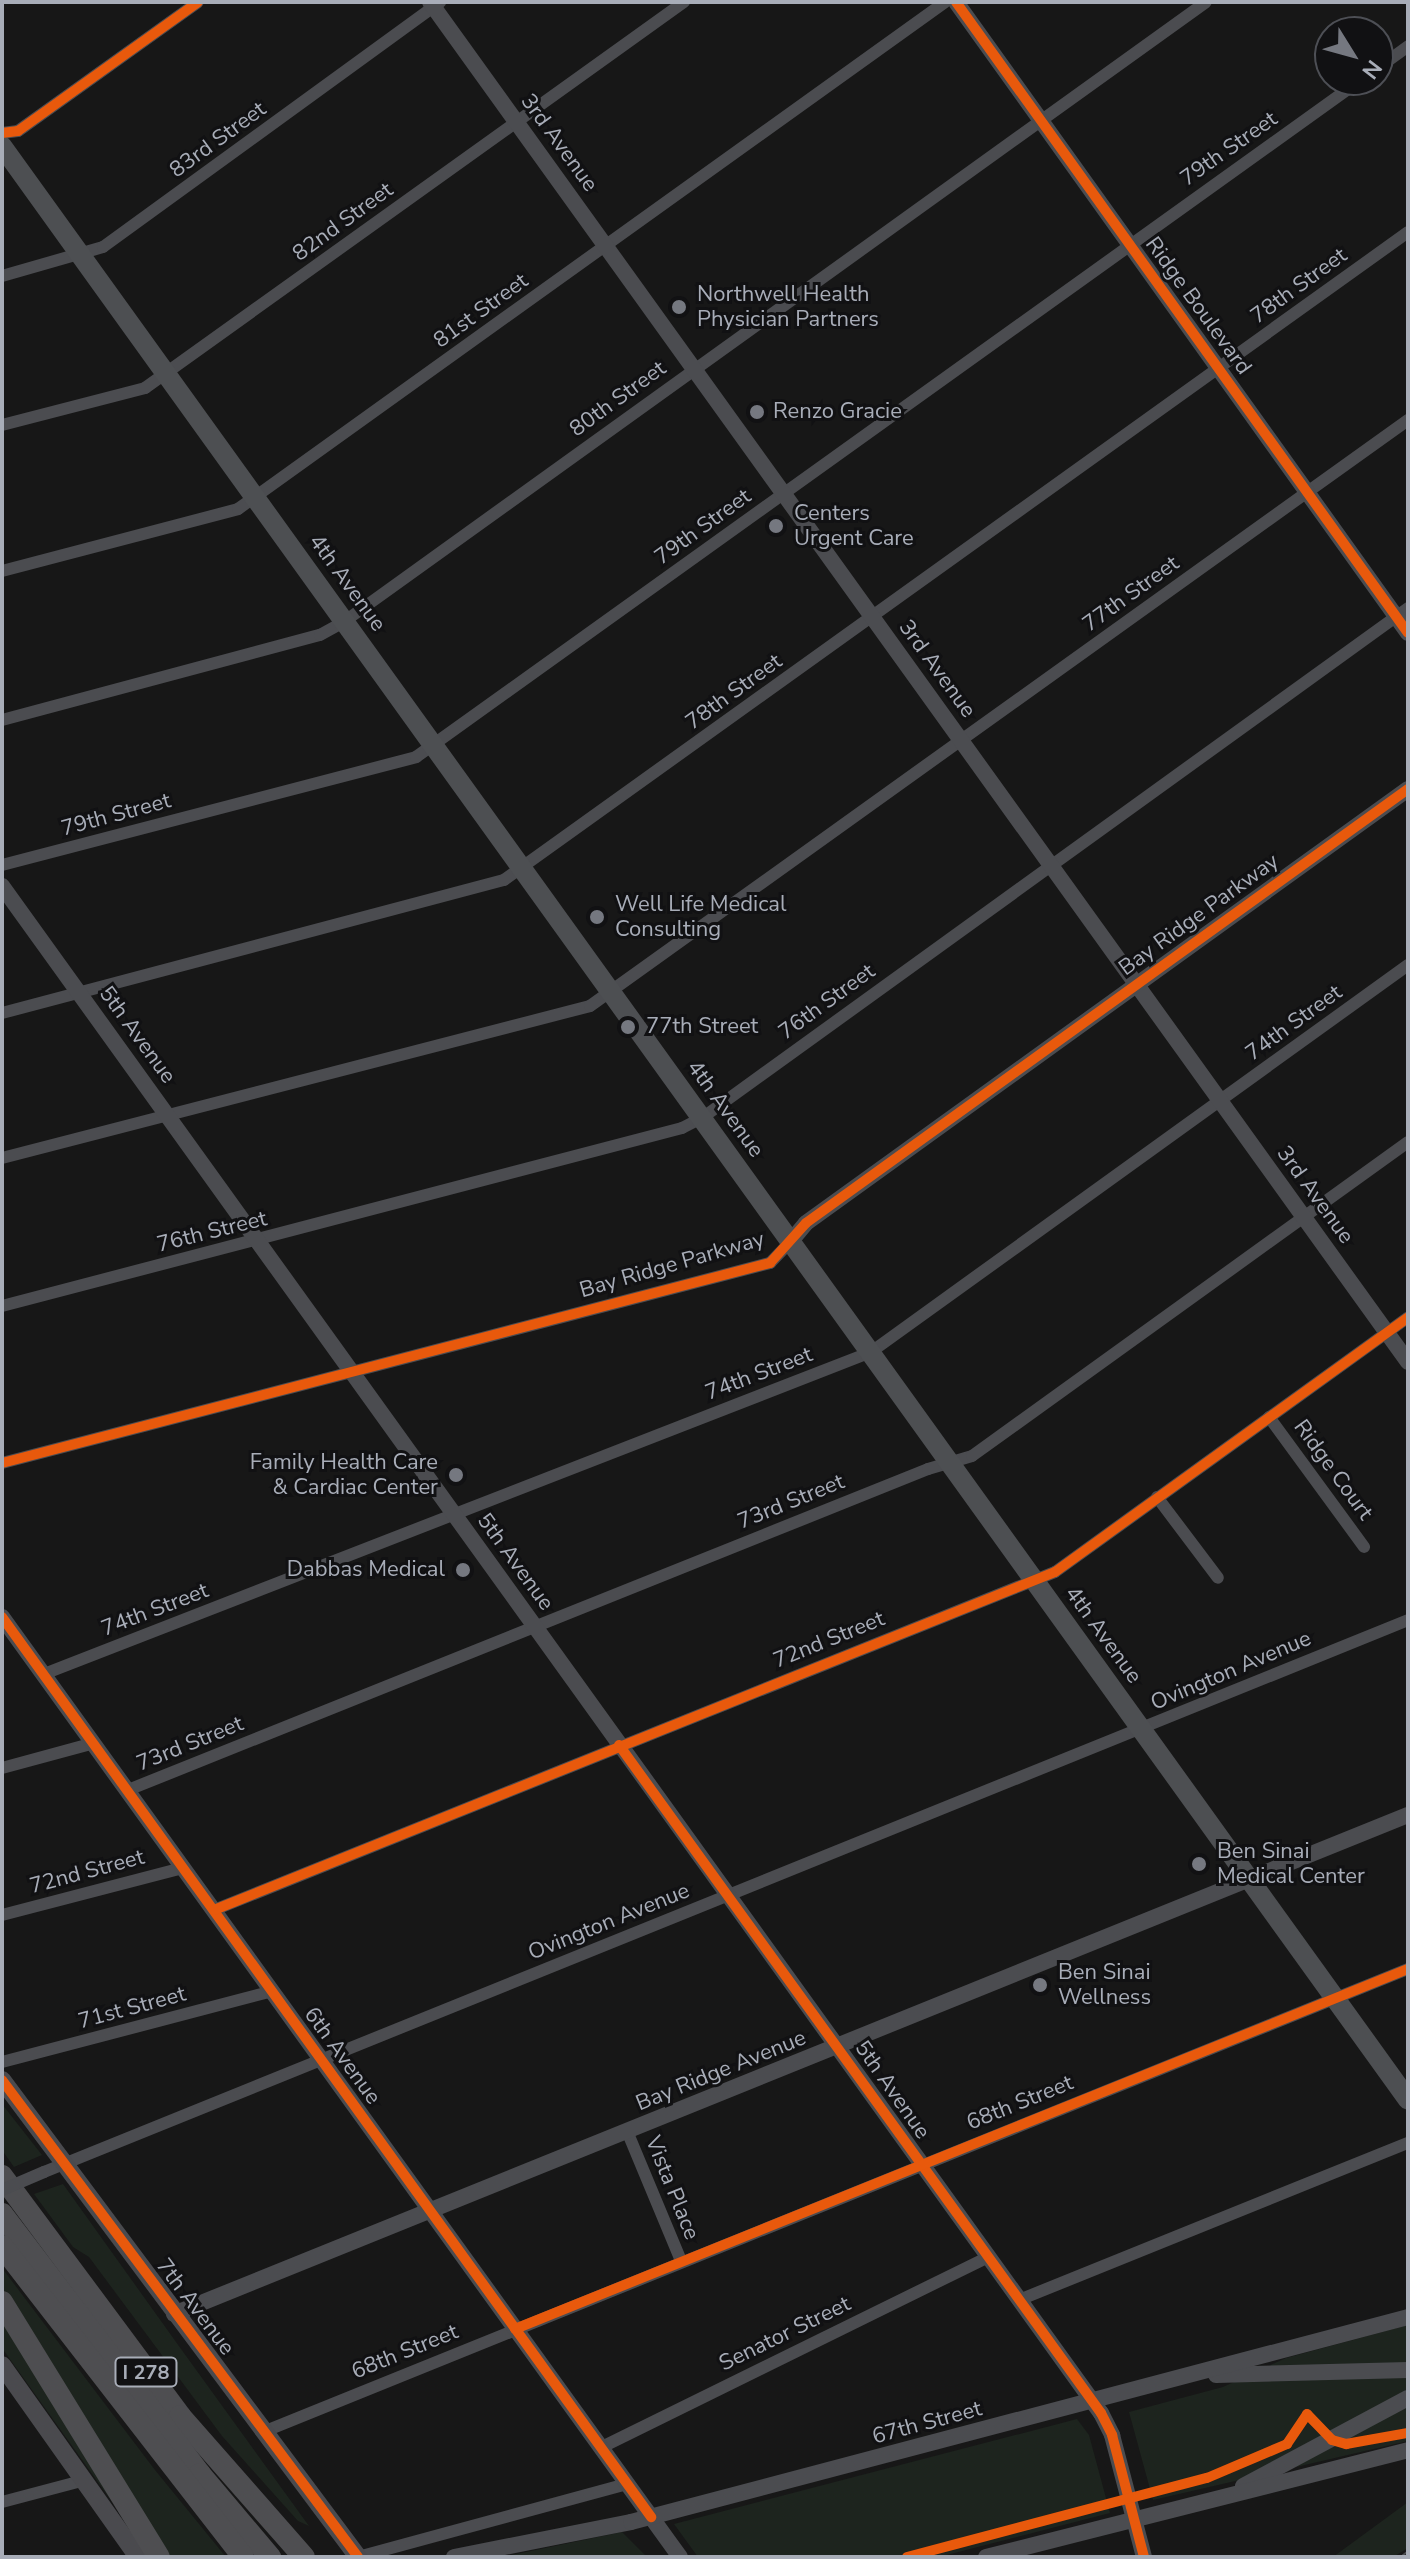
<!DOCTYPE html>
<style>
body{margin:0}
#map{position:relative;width:1410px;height:2559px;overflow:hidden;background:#171717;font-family:"Nunito Sans",sans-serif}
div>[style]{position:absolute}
.green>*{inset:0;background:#1d241e}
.minor>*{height:12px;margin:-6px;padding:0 6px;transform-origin:6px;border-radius:6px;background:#4b4c50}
.tertiary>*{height:16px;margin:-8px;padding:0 8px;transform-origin:8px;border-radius:8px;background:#4b4c50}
.secondary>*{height:18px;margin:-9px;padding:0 9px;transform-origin:9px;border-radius:9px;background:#4a4a4e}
.primary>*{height:20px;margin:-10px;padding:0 10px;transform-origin:10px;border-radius:10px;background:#4d4f52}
.motorway>*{height:22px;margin:-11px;padding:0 11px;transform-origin:11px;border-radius:11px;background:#4e4e51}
.rail>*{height:7px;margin-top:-3.5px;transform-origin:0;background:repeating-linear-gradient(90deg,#111113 0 12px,#4b4c4f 0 24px);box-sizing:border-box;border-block:2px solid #4b4c4f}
.minor-bridge>*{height:12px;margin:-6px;padding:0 6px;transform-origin:6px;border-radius:6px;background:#4b4c50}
.cycleway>*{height:10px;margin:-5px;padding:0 5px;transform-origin:5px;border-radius:5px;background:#e8590c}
.dots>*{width:22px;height:22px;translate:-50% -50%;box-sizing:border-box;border:4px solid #111113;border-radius:50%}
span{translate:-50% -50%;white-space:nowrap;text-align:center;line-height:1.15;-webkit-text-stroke:6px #111113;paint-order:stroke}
.shield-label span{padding:2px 6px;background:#111113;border:2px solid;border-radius:6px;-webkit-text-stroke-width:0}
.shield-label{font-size:20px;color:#a8adb8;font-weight:700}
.street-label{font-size:22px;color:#a8adb8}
.poi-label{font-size:22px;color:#a8adb8}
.left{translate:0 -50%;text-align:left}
.right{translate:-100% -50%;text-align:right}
.frame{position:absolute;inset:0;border:4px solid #a8adb8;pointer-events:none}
.north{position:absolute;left:1314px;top:16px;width:80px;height:80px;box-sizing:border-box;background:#111113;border:2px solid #4d4f55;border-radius:50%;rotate:127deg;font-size:22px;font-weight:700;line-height:32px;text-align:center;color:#a8adb8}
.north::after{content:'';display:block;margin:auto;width:28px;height:36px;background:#757880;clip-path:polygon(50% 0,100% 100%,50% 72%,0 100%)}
</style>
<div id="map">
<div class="green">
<div style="clip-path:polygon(2px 2104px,42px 2155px,14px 2167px,2px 2150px)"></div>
<div style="clip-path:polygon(63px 2184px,176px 2342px,309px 2526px,298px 2521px,222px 2436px,89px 2257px,73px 2247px,34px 2194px)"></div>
<div style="clip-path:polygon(2px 2268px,155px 2470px,226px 2557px,163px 2557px,2px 2291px)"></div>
<div style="clip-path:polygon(2px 2317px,109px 2495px,110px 2499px,2px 2348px)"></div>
<div style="clip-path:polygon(1408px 2325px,1408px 2441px,1153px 2500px,1129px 2412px,1223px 2387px,1286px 2358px)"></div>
<div style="clip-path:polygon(1077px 2419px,1089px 2435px,1110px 2513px,939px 2557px,698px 2557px,674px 2524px)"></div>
<div style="clip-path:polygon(1408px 2502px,1408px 2548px,1393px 2557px,1333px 2557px)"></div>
<div style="clip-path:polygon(622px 2532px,647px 2557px,502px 2557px)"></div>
</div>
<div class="minor">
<div style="left:1378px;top:68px;width:37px;rotate:-36deg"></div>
<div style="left:2px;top:133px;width:16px;rotate:-7deg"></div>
<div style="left:18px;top:131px;width:221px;rotate:-35.6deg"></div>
<div style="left:2px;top:276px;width:105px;rotate:-16deg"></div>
<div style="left:103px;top:247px;width:417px;rotate:-36deg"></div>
<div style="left:2px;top:425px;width:148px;rotate:-14.5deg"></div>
<div style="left:145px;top:388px;width:663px;rotate:-35.61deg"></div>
<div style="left:2px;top:571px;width:244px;rotate:-14.7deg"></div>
<div style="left:238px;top:509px;width:870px;rotate:-35.64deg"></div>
<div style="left:2px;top:720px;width:329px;rotate:-15deg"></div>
<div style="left:320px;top:635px;width:29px;rotate:-29deg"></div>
<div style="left:345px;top:621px;width:1060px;rotate:-35.71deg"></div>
<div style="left:2px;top:865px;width:428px;rotate:-14.6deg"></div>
<div style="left:416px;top:757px;width:1162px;rotate:-35.62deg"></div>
<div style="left:2px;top:1013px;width:519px;rotate:-14.84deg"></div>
<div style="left:504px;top:880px;width:1112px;rotate:-35.63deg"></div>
<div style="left:2px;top:1158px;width:607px;rotate:-14.49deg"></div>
<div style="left:590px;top:1006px;width:1006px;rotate:-35.62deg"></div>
<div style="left:2px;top:1306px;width:703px;rotate:-14.67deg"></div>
<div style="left:682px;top:1128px;width:22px;rotate:-27deg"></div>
<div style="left:702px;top:1118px;width:871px;rotate:-35.84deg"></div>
<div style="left:1269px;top:1417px;width:161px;rotate:53.8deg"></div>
<div style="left:2px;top:1463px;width:794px;rotate:-14.6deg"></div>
<div style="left:770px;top:1263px;width:30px;rotate:-46deg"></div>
<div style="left:1157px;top:1497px;width:101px;rotate:53deg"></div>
<div style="left:44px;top:1674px;width:887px;rotate:-21.27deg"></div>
<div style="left:871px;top:1352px;width:662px;rotate:-35.78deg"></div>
<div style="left:2px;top:1768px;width:95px;rotate:-15.2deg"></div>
<div style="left:128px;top:1790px;width:862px;rotate:-21.86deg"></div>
<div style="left:928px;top:1469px;width:46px;rotate:-16.5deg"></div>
<div style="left:972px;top:1456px;width:537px;rotate:-35.76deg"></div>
<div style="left:214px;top:1910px;width:906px;rotate:-21.9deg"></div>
<div style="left:1055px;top:1572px;width:435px;rotate:-35.8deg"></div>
<div style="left:2px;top:1915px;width:187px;rotate:-14.6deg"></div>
<div style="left:2px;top:2062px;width:279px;rotate:-14.7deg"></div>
<div style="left:627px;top:2131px;width:141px;rotate:67.4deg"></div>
<div style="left:44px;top:2172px;width:1471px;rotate:-22.03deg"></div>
<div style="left:1019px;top:2300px;width:419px;rotate:-22deg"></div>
<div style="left:263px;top:2432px;width:1235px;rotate:-22.02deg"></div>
<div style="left:600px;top:2448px;width:432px;rotate:-26.2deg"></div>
<div style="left:2px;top:2502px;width:86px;rotate:-14.8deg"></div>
<div style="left:358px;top:2557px;width:278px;rotate:-15.2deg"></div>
</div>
<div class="tertiary">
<div style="left:430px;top:2px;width:1675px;rotate:54.28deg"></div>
<div style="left:956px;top:2px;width:776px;rotate:54.39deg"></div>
<div style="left:2px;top:886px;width:1881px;rotate:54.26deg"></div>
<div style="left:1101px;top:2413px;width:25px;rotate:63deg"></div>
<div style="left:1112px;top:2435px;width:126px;rotate:75.3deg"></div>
<div style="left:791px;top:1241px;width:23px;rotate:-50deg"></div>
<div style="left:806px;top:1223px;width:742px;rotate:-35.79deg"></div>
<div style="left:2px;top:1617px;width:1159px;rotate:54.2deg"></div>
<div style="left:174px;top:2314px;width:1331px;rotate:-22.02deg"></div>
<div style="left:1216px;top:2375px;width:192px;rotate:-1.5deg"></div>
<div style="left:1243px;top:2486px;width:187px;rotate:-28.1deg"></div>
<div style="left:454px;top:2557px;width:180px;rotate:-11.2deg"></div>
<div style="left:631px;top:2522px;width:804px;rotate:-14.78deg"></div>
<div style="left:986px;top:2557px;width:435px;rotate:-14.2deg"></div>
</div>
<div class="secondary">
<div style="left:2px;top:2080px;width:595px;rotate:53.26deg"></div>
<div style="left:2px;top:2365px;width:235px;rotate:54.7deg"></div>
</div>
<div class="primary">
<div style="left:2px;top:146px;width:2407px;rotate:54.26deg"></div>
</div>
<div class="motorway">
<div style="left:2px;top:2176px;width:299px;rotate:53.4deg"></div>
<div style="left:180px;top:2416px;width:188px;rotate:48.7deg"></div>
<div style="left:2px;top:2214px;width:327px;rotate:52.7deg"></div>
<div style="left:200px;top:2474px;width:109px;rotate:49.9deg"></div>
<div style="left:2px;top:2246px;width:393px;rotate:52.2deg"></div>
<div style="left:2px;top:2302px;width:299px;rotate:58.4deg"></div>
</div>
<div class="rail">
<div style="left:1404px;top:2557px;width:5px;rotate:-37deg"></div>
</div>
<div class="minor-bridge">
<div style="left:2px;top:2190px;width:46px;rotate:-23.2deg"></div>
</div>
<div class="cycleway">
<div style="left:956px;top:2px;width:776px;rotate:54.39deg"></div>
<div style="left:2px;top:133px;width:16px;rotate:-7deg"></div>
<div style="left:18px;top:131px;width:221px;rotate:-35.6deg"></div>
<div style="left:2px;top:1463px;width:794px;rotate:-14.6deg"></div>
<div style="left:770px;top:1263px;width:54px;rotate:-48deg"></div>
<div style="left:806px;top:1223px;width:742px;rotate:-35.79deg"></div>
<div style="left:2px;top:1617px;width:1110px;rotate:54.2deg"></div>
<div style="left:619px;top:1745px;width:824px;rotate:54.19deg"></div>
<div style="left:1101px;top:2413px;width:25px;rotate:63deg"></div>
<div style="left:1112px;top:2435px;width:126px;rotate:75.3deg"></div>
<div style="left:214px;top:1910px;width:906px;rotate:-21.9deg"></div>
<div style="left:1055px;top:1572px;width:435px;rotate:-35.8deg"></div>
<div style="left:2px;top:2080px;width:595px;rotate:53.26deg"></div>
<div style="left:515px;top:2329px;width:963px;rotate:-21.96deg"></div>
<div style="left:907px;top:2557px;width:310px;rotate:-14.8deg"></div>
<div style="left:1207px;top:2478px;width:87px;rotate:-23deg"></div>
<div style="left:1287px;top:2444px;width:36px;rotate:-56deg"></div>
<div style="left:1307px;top:2414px;width:36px;rotate:46deg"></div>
<div style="left:1332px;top:2440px;width:15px;rotate:16deg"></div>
<div style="left:1346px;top:2444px;width:63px;rotate:-10.1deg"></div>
</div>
<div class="dots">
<div style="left:679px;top:307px;background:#757880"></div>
<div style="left:757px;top:412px;background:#757880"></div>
<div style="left:776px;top:526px;background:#757880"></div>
<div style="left:597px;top:917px;background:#757880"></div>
<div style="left:628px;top:1027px;background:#757880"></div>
<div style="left:456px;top:1475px;background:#757880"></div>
<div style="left:463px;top:1570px;background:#757880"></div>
<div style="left:1199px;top:1864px;background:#757880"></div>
<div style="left:1040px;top:1985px;background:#757880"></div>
</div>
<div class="shield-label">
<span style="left:146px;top:2372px">I 278</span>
</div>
<div class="street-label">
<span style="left:218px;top:140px;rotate:-36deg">83rd Street</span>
<span style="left:559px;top:143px;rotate:54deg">3rd Avenue</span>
<span style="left:1229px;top:149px;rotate:-35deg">79th Street</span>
<span style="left:343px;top:222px;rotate:-36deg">82nd Street</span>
<span style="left:1299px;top:286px;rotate:-36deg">78th Street</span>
<span style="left:1198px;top:306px;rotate:54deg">Ridge Boulevard</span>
<span style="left:481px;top:311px;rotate:-36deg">81st Street</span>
<span style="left:618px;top:399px;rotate:-36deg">80th Street</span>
<span style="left:703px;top:527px;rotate:-36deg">79th Street</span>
<span style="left:347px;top:583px;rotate:54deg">4th Avenue</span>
<span style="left:1131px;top:594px;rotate:-36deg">77th Street</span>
<span style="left:937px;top:669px;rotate:54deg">3rd Avenue</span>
<span style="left:734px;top:692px;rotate:-36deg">78th Street</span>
<span style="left:116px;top:815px;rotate:-15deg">79th Street</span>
<span style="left:1199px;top:915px;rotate:-36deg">Bay Ridge Parkway</span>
<span style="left:827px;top:1002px;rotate:-36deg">76th Street</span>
<span style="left:1294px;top:1023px;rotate:-36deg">74th Street</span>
<span style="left:137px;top:1035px;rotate:54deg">5th Avenue</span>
<span style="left:725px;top:1109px;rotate:54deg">4th Avenue</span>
<span style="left:1315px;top:1195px;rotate:54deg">3rd Avenue</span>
<span style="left:212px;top:1232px;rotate:-14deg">76th Street</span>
<span style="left:672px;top:1265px;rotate:-16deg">Bay Ridge Parkway</span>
<span style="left:759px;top:1374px;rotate:-21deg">74th Street</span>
<span style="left:1333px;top:1470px;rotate:54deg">Ridge Court</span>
<span style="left:791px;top:1502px;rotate:-22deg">73rd Street</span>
<span style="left:515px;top:1562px;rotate:54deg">5th Avenue</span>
<span style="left:155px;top:1610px;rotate:-21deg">74th Street</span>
<span style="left:1103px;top:1635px;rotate:54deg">4th Avenue</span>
<span style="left:829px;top:1640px;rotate:-22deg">72nd Street</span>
<span style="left:1231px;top:1671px;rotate:-23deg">Ovington Avenue</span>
<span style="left:190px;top:1744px;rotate:-22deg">73rd Street</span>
<span style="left:87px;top:1872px;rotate:-15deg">72nd Street</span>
<span style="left:609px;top:1922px;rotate:-22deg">Ovington Avenue</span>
<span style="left:132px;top:2008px;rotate:-15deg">71st Street</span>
<span style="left:342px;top:2056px;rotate:54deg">6th Avenue</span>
<span style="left:721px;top:2071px;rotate:-22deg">Bay Ridge Avenue</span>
<span style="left:892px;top:2090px;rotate:55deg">5th Avenue</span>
<span style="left:1020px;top:2103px;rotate:-22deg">68th Street</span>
<span style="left:672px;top:2188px;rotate:68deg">Vista Place</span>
<span style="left:195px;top:2307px;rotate:53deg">7th Avenue</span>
<span style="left:785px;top:2334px;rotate:-26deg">Senator Street</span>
<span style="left:405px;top:2352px;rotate:-22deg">68th Street</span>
<span style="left:927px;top:2423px;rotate:-15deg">67th Street</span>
</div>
<div class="poi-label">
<span class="left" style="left:697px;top:307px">Northwell Health<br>Physician Partners</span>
<span class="left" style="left:773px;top:412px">Renzo Gracie</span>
<span class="left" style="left:794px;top:526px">Centers<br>Urgent Care</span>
<span class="left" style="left:615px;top:917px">Well Life Medical<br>Consulting</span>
<span class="left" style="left:646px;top:1027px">77th Street</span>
<span class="right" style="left:438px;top:1475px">Family Health Care<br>&amp; Cardiac Center</span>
<span class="right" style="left:445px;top:1570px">Dabbas Medical</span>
<span class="left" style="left:1217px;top:1864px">Ben Sinai<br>Medical Center</span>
<span class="left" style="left:1058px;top:1985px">Ben Sinai<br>Wellness</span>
</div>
<div class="frame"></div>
<div class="north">N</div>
</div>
